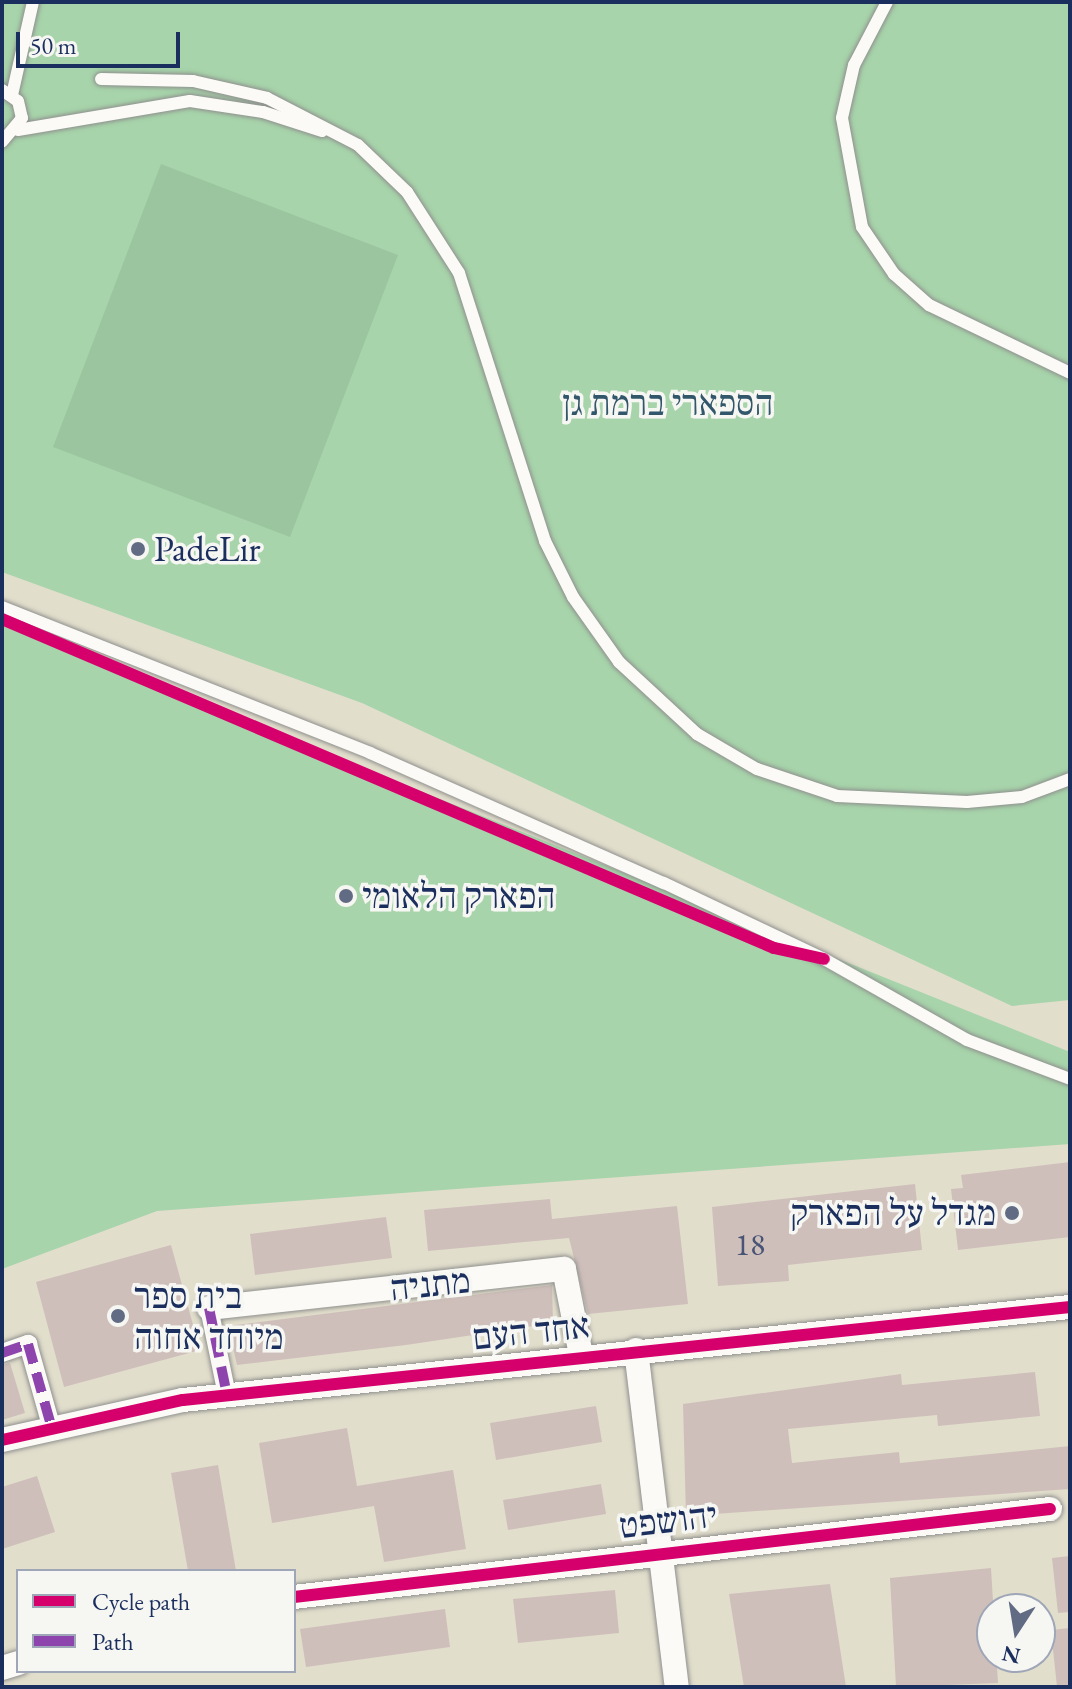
<!DOCTYPE html>
<meta charset="utf-8">
<style>
body{margin:0}
#map{position:relative;width:1072px;height:1689px;overflow:hidden;background:#e2decc;font-family:"EB Garamond","Frank Ruhl Libre",serif}
div>[style]{position:absolute}
.green>*{inset:0;background:#a7d4aa}
.forest>*{inset:0;background:#9bc59f}
.building>*{inset:0;background:#cfbfbb}
.roads{filter:drop-shadow(0 0 2px #8f908e) drop-shadow(0 0 2px #8f908e)}
.service>*{height:12px;margin:-6px;padding:0 6px;transform-origin:6px;border-radius:6px;background:#fbfaf7}
.pedestrian>*{height:18px;margin:-9px;padding:0 9px;transform-origin:9px;border-radius:9px;background:#fbfaf7}
.minor>*{height:24px;margin:-12px;padding:0 12px;transform-origin:12px;border-radius:12px;background:#fbfaf7}
.quiet>*{height:10px;margin-top:-5px;transform-origin:0;background:repeating-linear-gradient(90deg,#8e44ad 0 20px,transparent 0 30px)}
.cycleway>*{height:12px;margin:-6px;padding:0 6px;transform-origin:6px;border-radius:6px;background:#d6006c}
.dots>*{width:22px;height:22px;translate:-50% -50%;box-sizing:border-box;border:4px solid #f6f6f2;border-radius:50%}
span{translate:-50% -50%;white-space:nowrap;text-align:center;line-height:1.15;-webkit-text-stroke:7px #f6f6f2;paint-order:stroke}
.number-label{font-size:32px;color:#485375}
.number-label span{-webkit-text-stroke-width:0}
.park-label{font-size:36px;color:#32566a}
.poi-label{font-size:36px;color:#1b2f5e}
.left{translate:0 -50%;text-align:left}
.right{translate:-100% -50%;text-align:right}
.street-label{font-size:36px;color:#1b2f5e}
.frame{position:absolute;inset:0;border:4px solid #1b2f5e;pointer-events:none}
.legend{position:absolute;left:16px;top:1569px;width:280px;height:104px;box-sizing:border-box;background:#f6f6f2;border:2px solid #9ea6b7;margin:0;padding:10px 14px;list-style:none;font-size:24px;color:#1b2f5e}
.legend li{display:flex;align-items:center;gap:16px;height:40px}
.legend b{width:40px;border:2px solid #9ea6b7}
.north{position:absolute;left:976px;top:1593px;width:80px;height:80px;box-sizing:border-box;background:#f6f6f2;border:2px solid #9ea6b7;border-radius:50%;rotate:192deg;font-size:22px;font-weight:700;line-height:32px;text-align:center;color:#1b2f5e}
.north::after{content:'';display:block;margin:auto;width:28px;height:36px;background:#616c84;clip-path:polygon(50% 0,100% 100%,50% 72%,0 100%)}
.scale{position:absolute;left:16px;top:32px;width:164px;height:36px;box-sizing:border-box;border:4px solid #1b2f5e;border-top:0;padding-left:10px;font-size:24px;line-height:28px;white-space:nowrap;color:#1b2f5e;-webkit-text-stroke:6px #f6f6f2;paint-order:stroke}
</style>
<div id="map">
<div class="green">
<div style="clip-path:polygon(2px 2px,1070px 2px,1070px 1000px,1012px 1006px,362px 703px,2px 572px)"></div>
<div style="clip-path:polygon(2px 623px,1070px 1052px,1070px 1144px,157px 1211px,2px 1269px)"></div>
</div>
<div class="forest">
<div style="clip-path:polygon(161px 164px,398px 255px,290px 537px,53px 447px)"></div>
</div>
<div class="building">
<div style="clip-path:polygon(1070px 1162px,1070px 1237px,958px 1250px,951px 1189px,963px 1188px,961px 1175px)"></div>
<div style="clip-path:polygon(915px 1184px,922px 1250px,788px 1265px,789px 1281px,718px 1286px,712px 1207px)"></div>
<div style="clip-path:polygon(550px 1199px,552px 1219px,677px 1206px,688px 1304px,588px 1314px,569px 1238px,428px 1251px,424px 1210px)"></div>
<div style="clip-path:polygon(386px 1217px,392px 1258px,255px 1275px,250px 1234px)"></div>
<div style="clip-path:polygon(171px 1245px,200px 1350px,64px 1387px,36px 1282px)"></div>
<div style="clip-path:polygon(552px 1285px,553px 1323px,406px 1345px,237px 1365px,228px 1326px)"></div>
<div style="clip-path:polygon(10px 1363px,25px 1413px,2px 1420px,2px 1365px)"></div>
<div style="clip-path:polygon(1035px 1372px,1040px 1416px,938px 1426px,937px 1415px,788px 1429px,792px 1463px,899px 1452px,900px 1463px,1070px 1446px,1070px 1489px,686px 1516px,683px 1404px,901px 1374px,902px 1385px)"></div>
<div style="clip-path:polygon(596px 1406px,602px 1442px,496px 1460px,490px 1423px)"></div>
<div style="clip-path:polygon(347px 1428px,357px 1486px,453px 1470px,466px 1549px,384px 1562px,374px 1506px,272px 1523px,259px 1443px)"></div>
<div style="clip-path:polygon(218px 1465px,236px 1571px,188px 1571px,171px 1473px)"></div>
<div style="clip-path:polygon(37px 1476px,55px 1532px,2px 1549px,2px 1487px)"></div>
<div style="clip-path:polygon(601px 1484px,606px 1514px,508px 1530px,503px 1500px)"></div>
<div style="clip-path:polygon(1070px 1556px,1070px 1612px,1058px 1613px,1052px 1558px)"></div>
<div style="clip-path:polygon(991px 1568px,998px 1683px,896px 1687px,890px 1578px)"></div>
<div style="clip-path:polygon(830px 1584px,846px 1687px,744px 1687px,729px 1594px)"></div>
<div style="clip-path:polygon(615px 1590px,619px 1633px,518px 1643px,513px 1599px)"></div>
<div style="clip-path:polygon(445px 1609px,450px 1647px,306px 1667px,300px 1629px)"></div>
<div style="clip-path:polygon(1070px 1628px,1070px 1687px,1057px 1687px,1051px 1630px)"></div>
</div>
<div class="roads">
<div class="service">
<div style="left:887px;top:2px;width:71px;rotate:117.6deg"></div>
<div style="left:854px;top:65px;width:54px;rotate:102.8deg"></div>
<div style="left:842px;top:118px;width:111px;rotate:79.6deg"></div>
<div style="left:862px;top:227px;width:57px;rotate:55.8deg"></div>
<div style="left:894px;top:274px;width:47px;rotate:41.5deg"></div>
<div style="left:929px;top:305px;width:157px;rotate:25.7deg"></div>
<div style="left:101px;top:79px;width:92px;rotate:1.2deg"></div>
<div style="left:193px;top:81px;width:76px;rotate:12.9deg"></div>
<div style="left:267px;top:98px;width:102px;rotate:27.3deg"></div>
<div style="left:358px;top:145px;width:68px;rotate:43.8deg"></div>
<div style="left:407px;top:192px;width:96px;rotate:57.3deg"></div>
<div style="left:459px;top:273px;width:281px;rotate:72.2deg"></div>
<div style="left:545px;top:541px;width:63px;rotate:63.4deg"></div>
<div style="left:573px;top:597px;width:80px;rotate:54.7deg"></div>
<div style="left:619px;top:662px;width:106px;rotate:42.7deg"></div>
<div style="left:697px;top:734px;width:69px;rotate:30.3deg"></div>
<div style="left:757px;top:769px;width:84px;rotate:18.6deg"></div>
<div style="left:837px;top:796px;width:130px;rotate:2.6deg"></div>
<div style="left:967px;top:802px;width:55px;rotate:-5.2deg"></div>
<div style="left:1022px;top:797px;width:51px;rotate:-20.6deg"></div>
<div style="left:2px;top:90px;width:19px;rotate:35deg"></div>
<div style="left:18px;top:101px;width:17px;rotate:77deg"></div>
<div style="left:22px;top:118px;width:31px;rotate:130deg"></div>
<div style="left:12px;top:95px;width:95px;rotate:-77.3deg"></div>
<div style="left:18px;top:130px;width:174px;rotate:-9.6deg"></div>
<div style="left:190px;top:101px;width:74px;rotate:8.6deg"></div>
<div style="left:263px;top:112px;width:62px;rotate:17.9deg"></div>
<div style="left:2px;top:607px;width:396px;rotate:21.6deg"></div>
<div style="left:370px;top:753px;width:321px;rotate:23.9deg"></div>
<div style="left:664px;top:883px;width:177px;rotate:25.4deg"></div>
<div style="left:824px;top:959px;width:164px;rotate:29.5deg"></div>
<div style="left:967px;top:1040px;width:110px;rotate:20.7deg"></div>
</div>
<div class="pedestrian">
<div style="left:209px;top:1308px;width:89px;rotate:78.3deg"></div>
<div style="left:2px;top:1353px;width:28px;rotate:-19deg"></div>
<div style="left:28px;top:1344px;width:88px;rotate:74.2deg"></div>
</div>
<div class="minor">
<div style="left:209px;top:1308px;width:357px;rotate:-6.3deg"></div>
<div style="left:564px;top:1269px;width:88px;rotate:78.8deg"></div>
<div style="left:636px;top:1350px;width:339px;rotate:83.1deg"></div>
<div style="left:2px;top:1440px;width:185px;rotate:-12.5deg"></div>
<div style="left:183px;top:1400px;width:892px;rotate:-5.99deg"></div>
<div style="left:294px;top:1597px;width:761px;rotate:-6.64deg"></div>
<div style="left:2px;top:1668px;width:17px;rotate:-17deg"></div>
</div>
</div>
<div class="quiet">
<div style="left:209px;top:1308px;width:89px;rotate:78.3deg"></div>
<div style="left:2px;top:1353px;width:28px;rotate:-19deg"></div>
<div style="left:28px;top:1344px;width:88px;rotate:74.2deg"></div>
</div>
<div class="cycleway">
<div style="left:2px;top:619px;width:839px;rotate:23.08deg"></div>
<div style="left:774px;top:948px;width:51px;rotate:12.4deg"></div>
<div style="left:2px;top:1440px;width:185px;rotate:-12.5deg"></div>
<div style="left:183px;top:1400px;width:892px;rotate:-5.99deg"></div>
<div style="left:294px;top:1597px;width:761px;rotate:-6.64deg"></div>
</div>
<div class="dots">
<div style="left:138px;top:549px;background:#616c84"></div>
<div style="left:346px;top:896px;background:#616c84"></div>
<div style="left:1012px;top:1213px;background:#616c84"></div>
<div style="left:118px;top:1316px;background:#616c84"></div>
</div>
<div class="number-label">
<span style="left:750px;top:1244px">18</span>
</div>
<div class="park-label">
<span style="left:668px;top:403px">הספארי ברמת גן</span>
</div>
<div class="poi-label">
<span class="left" style="left:154px;top:549px">PadeLir</span>
<span class="left" style="left:362px;top:896px">הפארק הלאומי</span>
<span class="right" style="left:996px;top:1213px">מגדל על הפארק</span>
<span class="left" style="left:134px;top:1316px">בית ספר<br>מיוחד אחוה</span>
</div>
<div class="street-label">
<span style="left:430px;top:1284px;rotate:-6deg">מתניה</span>
<span style="left:531px;top:1331px;rotate:-6deg">אחד העם</span>
<span style="left:668px;top:1520px;rotate:-7deg">יהושפט</span>
</div>
<div class="frame"></div>
<ul class="legend">
<li><b style="height:10px;background:#d6006c"></b>Cycle path</li>
<li><b style="height:10px;background:#8e44ad"></b>Path</li>
</ul>
<div class="north">N</div>
<div class="scale">50 m</div>
</div>
